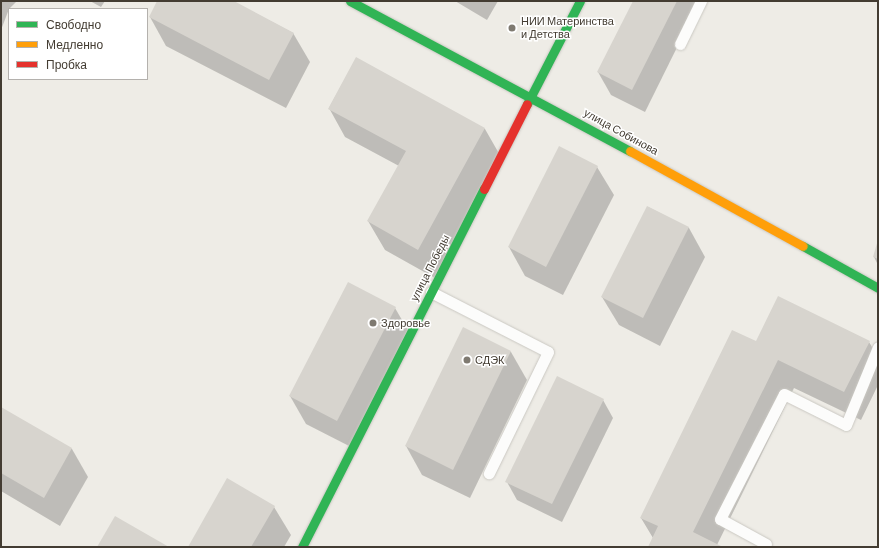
<!DOCTYPE html>
<meta charset="utf-8">
<style>
body{margin:0}
#map{position:relative;width:879px;height:548px;overflow:hidden;background:#eeece6;font-family:Barlow,sans-serif}
div>[style]{position:absolute}
.shadow>*{inset:0;background:#0003}
.building>*{inset:0;background:#d7d4ce}
.roads{filter:drop-shadow(0 0 1px #cac8c2) drop-shadow(0 0 1px #cac8c2)}
.lane>*{height:11px;margin:-5.5px;padding:0 5.5px;transform-origin:5.5px;border-radius:5.5px;background:#fcfcfb}
.fast>*{height:9px;margin:-4.5px;padding:0 4.5px;transform-origin:4.5px;border-radius:4.5px;background:#30b455}
.slow>*{height:9px;margin:-4.5px;padding:0 4.5px;transform-origin:4.5px;border-radius:4.5px;background:#ff9f0a}
.jam>*{height:9px;margin:-4.5px;padding:0 4.5px;transform-origin:4.5px;border-radius:4.5px;background:#e5322d}
.dots>*{width:11px;height:11px;translate:-50% -50%;box-sizing:border-box;border:2px solid #fff;border-radius:50%}
span{translate:-50% -50%;white-space:nowrap;text-align:center;line-height:1.15;-webkit-text-stroke:3px #fff;paint-order:stroke}
.poi-label{font-size:11px;color:#433c32}
.left{translate:0 -50%;text-align:left}
.street-label{font-size:11px;color:#433c32}
.frame{position:absolute;inset:0;border:2px solid #433c32;pointer-events:none}
.legend{position:absolute;left:8px;top:8px;width:140px;height:72px;box-sizing:border-box;background:#fff;border:1px solid #b4b1ad;margin:0;padding:5px 7px;list-style:none;font-size:12px;color:#433c32}
.legend li{display:flex;align-items:center;gap:8px;height:20px}
.legend b{width:20px;border:1px solid #b4b1ad}
</style>
<div id="map">
<div class="shadow">
<div style="clip-path:polygon(1px 1px,17px 1px,9px 9px,1px 30px)"></div>
<div style="clip-path:polygon(90px 1px,105px 1px,101px 7px)"></div>
<div style="clip-path:polygon(158px 1px,232px 1px,293px 33px,310px 62px,286px 108px,166px 46px,150px 17px)"></div>
<div style="clip-path:polygon(455px 1px,498px 1px,487px 20px)"></div>
<div style="clip-path:polygon(634px 1px,700px 1px,645px 112px,611px 95px,598px 72px)"></div>
<div style="clip-path:polygon(356px 59px,485px 129px,501px 157px,435px 278px,385px 250px,368px 221px,399px 166px,345px 137px,329px 108px)"></div>
<div style="clip-path:polygon(597px 167px,614px 195px,563px 295px,525px 276px,509px 247px)"></div>
<div style="clip-path:polygon(648px 207px,689px 228px,705px 257px,660px 346px,619px 325px,602px 297px)"></div>
<div style="clip-path:polygon(878px 242px,878px 265px,874px 257px)"></div>
<div style="clip-path:polygon(395px 308px,412px 337px,353px 448px,306px 424px,290px 396px)"></div>
<div style="clip-path:polygon(464px 329px,511px 352px,527px 380px,470px 498px,422px 475px,406px 446px)"></div>
<div style="clip-path:polygon(869px 342px,878px 357px,878px 385px,861px 420px,794px 388px,717px 545px,721px 547px,649px 547px,653px 538px,641px 518px,756px 343px)"></div>
<div style="clip-path:polygon(603px 400px,613px 418px,562px 522px,517px 500px,507px 482px)"></div>
<div style="clip-path:polygon(1px 408px,72px 449px,88px 477px,60px 526px,1px 491px)"></div>
<div style="clip-path:polygon(274px 507px,291px 535px,284px 547px,189px 547px)"></div>
</div>
<div class="building">
<div style="clip-path:polygon(157px 1px,234px 1px,294px 33px,269px 80px,149px 17px)"></div>
<div style="clip-path:polygon(633px 1px,677px 1px,632px 90px,597px 72px)"></div>
<div style="clip-path:polygon(356px 57px,485px 128px,418px 250px,367px 221px,406px 151px,328px 109px)"></div>
<div style="clip-path:polygon(559px 146px,598px 166px,546px 267px,508px 247px)"></div>
<div style="clip-path:polygon(647px 206px,689px 227px,643px 318px,601px 297px)"></div>
<div style="clip-path:polygon(878px 240px,878px 259px,873px 257px)"></div>
<div style="clip-path:polygon(348px 282px,396px 307px,337px 421px,289px 396px)"></div>
<div style="clip-path:polygon(778px 296px,870px 341px,844px 392px,778px 360px,693px 532px,723px 547px,648px 547px,658px 526px,640px 518px,732px 330px,756px 341px)"></div>
<div style="clip-path:polygon(463px 327px,511px 351px,453px 470px,405px 446px)"></div>
<div style="clip-path:polygon(557px 376px,604px 399px,552px 504px,505px 482px)"></div>
<div style="clip-path:polygon(1px 407px,72px 448px,44px 498px,1px 473px)"></div>
<div style="clip-path:polygon(227px 478px,275px 506px,251px 547px,188px 547px)"></div>
<div style="clip-path:polygon(115px 516px,169px 547px,97px 547px)"></div>
</div>
<div class="roads">
<div class="lane">
<div style="left:680px;top:44px;width:48px;rotate:-64deg"></div>
<div style="left:431px;top:292px;width:131px;rotate:27.1deg"></div>
<div style="left:548px;top:352px;width:135px;rotate:116deg"></div>
<div style="left:766px;top:544px;width:52px;rotate:-151.5deg"></div>
<div style="left:720px;top:519px;width:140px;rotate:-62.9deg"></div>
<div style="left:784px;top:394px;width:69px;rotate:26.6deg"></div>
<div style="left:846px;top:425px;width:84px;rotate:-67.7deg"></div>
</div>
<div class="fast">
<div style="left:350px;top:1px;width:318px;rotate:28.2deg"></div>
<div style="left:527px;top:104px;width:116px;rotate:-62.8deg"></div>
<div style="left:803px;top:246px;width:86px;rotate:29.2deg"></div>
<div style="left:302px;top:547px;width:402px;rotate:-63.1deg"></div>
</div>
<div class="slow">
<div style="left:630px;top:151px;width:197px;rotate:28.8deg"></div>
</div>
<div class="jam">
<div style="left:484px;top:189px;width:95px;rotate:-63.2deg"></div>
</div>
</div>
<div class="dots">
<div style="left:512px;top:28px;background:#7f7a71"></div>
<div style="left:373px;top:323px;background:#7f7a71"></div>
<div style="left:467px;top:360px;background:#7f7a71"></div>
</div>
<div class="poi-label">
<span class="left" style="left:521px;top:28px">НИИ Материнства<br>и Детства</span>
<span class="left" style="left:381px;top:323px">Здоровье</span>
<span class="left" style="left:475px;top:360px">СДЭК</span>
</div>
<div class="street-label">
<span style="left:621px;top:132px;rotate:29deg">улица Собинова</span>
<span style="left:430px;top:268px;rotate:-63deg">улица Победы</span>
</div>
<div class="frame"></div>
<ul class="legend">
<li><b style="height:5px;background:#30b455"></b>Свободно</li>
<li><b style="height:5px;background:#ff9f0a"></b>Медленно</li>
<li><b style="height:5px;background:#e5322d"></b>Пробка</li>
</ul>
</div>
